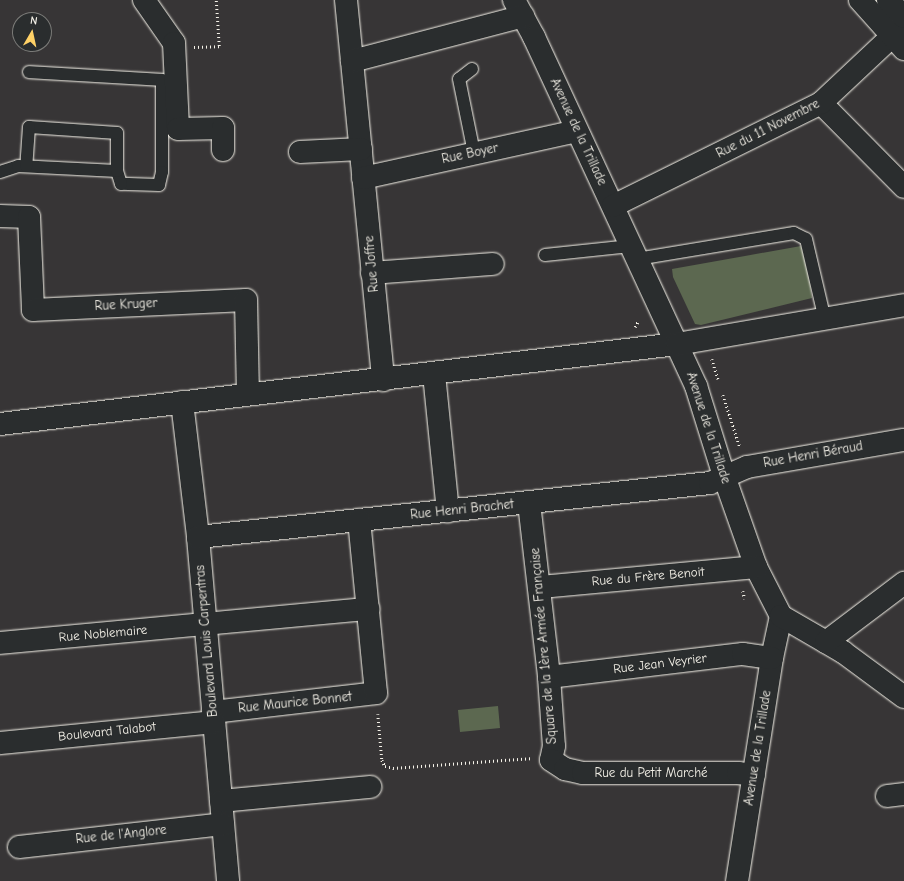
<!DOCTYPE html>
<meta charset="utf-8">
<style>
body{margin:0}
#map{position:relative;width:904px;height:881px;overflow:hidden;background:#373536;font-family:"Comic Neue",sans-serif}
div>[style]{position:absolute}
.green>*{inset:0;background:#5c6850}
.path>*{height:2.5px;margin-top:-1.25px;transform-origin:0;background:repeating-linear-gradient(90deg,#f4f1e8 0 1px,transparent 0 4px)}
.roads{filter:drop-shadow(0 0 1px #f4f1e8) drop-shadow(0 0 1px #f4f1e8)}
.lane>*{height:12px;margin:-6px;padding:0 6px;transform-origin:6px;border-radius:6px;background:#2a2d2e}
.street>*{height:22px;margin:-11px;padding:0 11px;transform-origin:11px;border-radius:11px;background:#2a2d2e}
.secondary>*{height:22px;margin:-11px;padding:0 11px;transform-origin:11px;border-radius:11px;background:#2a2d2e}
span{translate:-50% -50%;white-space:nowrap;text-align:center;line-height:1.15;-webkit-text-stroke:3px #2a2d2e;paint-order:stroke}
.street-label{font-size:13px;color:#f4f1e8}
.north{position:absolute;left:12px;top:12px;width:40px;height:40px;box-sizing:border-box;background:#2a2d2e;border:1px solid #7b7b78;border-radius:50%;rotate:9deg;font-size:11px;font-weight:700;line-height:16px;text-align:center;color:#f4f1e8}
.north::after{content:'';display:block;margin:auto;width:14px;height:18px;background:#ffd166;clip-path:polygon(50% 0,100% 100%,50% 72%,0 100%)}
</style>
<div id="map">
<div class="green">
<div style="clip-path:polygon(801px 246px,806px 252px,812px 298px,701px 325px,695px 324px,673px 277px,672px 269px)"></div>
<div style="clip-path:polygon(498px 706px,500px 728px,460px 732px,458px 710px)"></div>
</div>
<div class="path">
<div style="left:194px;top:47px;width:25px;rotate:-2deg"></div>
<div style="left:219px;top:46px;width:46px;rotate:-93.7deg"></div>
<div style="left:635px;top:327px;width:7px;rotate:-63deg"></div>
<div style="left:712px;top:359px;width:21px;rotate:73deg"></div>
<div style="left:723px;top:395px;width:55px;rotate:71.9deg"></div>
<div style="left:743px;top:591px;width:8px;rotate:76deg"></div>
<div style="left:378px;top:714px;width:46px;rotate:85deg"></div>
<div style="left:382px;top:760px;width:7px;rotate:63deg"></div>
<div style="left:385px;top:766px;width:8px;rotate:14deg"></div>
<div style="left:393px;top:768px;width:138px;rotate:-4.1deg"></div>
</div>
<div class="roads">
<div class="lane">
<div style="left:472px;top:69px;width:16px;rotate:142deg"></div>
<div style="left:459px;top:79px;width:76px;rotate:78.5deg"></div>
<div style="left:29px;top:72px;width:133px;rotate:3.4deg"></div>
<div style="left:162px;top:80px;width:92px;rotate:90deg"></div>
<div style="left:162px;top:172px;width:13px;rotate:103deg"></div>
<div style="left:159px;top:185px;width:38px;rotate:-178deg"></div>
<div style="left:121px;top:184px;width:14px;rotate:-107deg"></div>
<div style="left:0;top:172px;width:19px;rotate:-18deg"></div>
<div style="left:18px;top:166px;width:99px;rotate:2.9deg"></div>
<div style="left:117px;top:171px;width:38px;rotate:-90deg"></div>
<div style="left:117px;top:133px;width:88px;rotate:-176.1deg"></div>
<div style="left:29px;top:127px;width:39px;rotate:94deg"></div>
<div style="left:545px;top:255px;width:86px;rotate:-6deg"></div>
<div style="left:637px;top:259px;width:159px;rotate:-9.4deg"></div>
<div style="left:794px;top:233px;width:13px;rotate:27deg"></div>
<div style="left:806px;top:239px;width:83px;rotate:76.8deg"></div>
</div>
<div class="street">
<div style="left:144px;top:0;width:52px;rotate:55.1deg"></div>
<div style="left:174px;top:43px;width:86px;rotate:87.3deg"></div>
<div style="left:178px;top:129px;width:45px;rotate:-1.3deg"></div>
<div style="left:223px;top:128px;width:22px;rotate:90deg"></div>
<div style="left:346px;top:0;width:382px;rotate:84.4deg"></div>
<div style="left:514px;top:0;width:42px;rotate:61.6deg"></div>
<div style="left:534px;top:37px;width:385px;rotate:65.1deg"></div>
<div style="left:696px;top:386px;width:94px;rotate:72.7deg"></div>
<div style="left:724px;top:476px;width:96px;rotate:70.6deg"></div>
<div style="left:756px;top:567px;width:55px;rotate:63deg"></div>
<div style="left:781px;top:616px;width:43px;rotate:102.1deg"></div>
<div style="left:772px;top:658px;width:226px;rotate:98.9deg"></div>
<div style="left:352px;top:61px;width:177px;rotate:-14.7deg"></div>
<div style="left:821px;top:103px;width:118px;rotate:45.3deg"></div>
<div style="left:300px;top:152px;width:61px;rotate:-2.8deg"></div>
<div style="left:363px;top:178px;width:219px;rotate:-12.4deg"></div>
<div style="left:613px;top:206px;width:232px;rotate:-26.3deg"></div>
<div style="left:821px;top:103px;width:114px;rotate:-43.2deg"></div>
<div style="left:0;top:216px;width:29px;rotate:2deg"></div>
<div style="left:29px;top:217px;width:93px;rotate:87.5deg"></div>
<div style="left:33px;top:310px;width:213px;rotate:-2.7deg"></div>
<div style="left:246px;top:300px;width:94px;rotate:88.8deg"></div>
<div style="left:372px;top:273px;width:121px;rotate:-4.3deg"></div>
<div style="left:434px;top:374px;width:138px;rotate:84.2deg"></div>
<div style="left:182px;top:402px;width:136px;rotate:83.2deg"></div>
<div style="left:198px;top:537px;width:345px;rotate:85deg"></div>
<div style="left:529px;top:503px;width:175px;rotate:83.4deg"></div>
<div style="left:549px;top:677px;width:69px;rotate:85.9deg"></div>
<div style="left:554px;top:746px;width:14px;rotate:102deg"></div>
<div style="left:551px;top:760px;width:17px;rotate:33deg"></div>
<div style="left:565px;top:769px;width:18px;rotate:13deg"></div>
<div style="left:583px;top:773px;width:155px"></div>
<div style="left:738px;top:773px;width:16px;rotate:7deg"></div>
<div style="left:198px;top:537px;width:515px;rotate:-6.02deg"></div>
<div style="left:710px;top:483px;width:40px;rotate:-23.4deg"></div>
<div style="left:747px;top:467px;width:159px;rotate:-9.8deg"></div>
<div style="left:541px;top:587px;width:216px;rotate:-5.3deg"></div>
<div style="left:781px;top:616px;width:72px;rotate:30.1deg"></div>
<div style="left:843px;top:652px;width:76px;rotate:36.4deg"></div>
<div style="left:826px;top:642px;width:98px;rotate:-37.1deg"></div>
<div style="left:0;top:643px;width:370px;rotate:-5.3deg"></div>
<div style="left:549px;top:677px;width:195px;rotate:-6.8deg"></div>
<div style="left:743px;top:654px;width:29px;rotate:8deg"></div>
<div style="left:213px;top:712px;width:164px;rotate:-6.6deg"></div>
<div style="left:376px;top:693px;width:174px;rotate:-95.6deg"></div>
<div style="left:0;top:743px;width:215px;rotate:-5.6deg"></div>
<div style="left:887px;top:796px;width:17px;rotate:-7deg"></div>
<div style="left:221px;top:801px;width:150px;rotate:-5.4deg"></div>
<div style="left:19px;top:847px;width:205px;rotate:-6.4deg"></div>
</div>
<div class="secondary">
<div style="left:860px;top:0;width:66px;rotate:48.1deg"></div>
<div style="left:888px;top:0;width:23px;rotate:47deg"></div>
<div style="left:0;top:424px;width:682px;rotate:-6.74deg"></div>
<div style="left:677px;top:344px;width:230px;rotate:-9.7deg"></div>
</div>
</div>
<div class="street-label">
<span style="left:768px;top:129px;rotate:-27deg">Rue du 11 Novembre</span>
<span style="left:578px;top:132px;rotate:65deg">Avenue de la Trillade</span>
<span style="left:470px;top:154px;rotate:-12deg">Rue Boyer</span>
<span style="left:372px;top:264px;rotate:-95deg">Rue Joffre</span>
<span style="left:126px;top:305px;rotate:-3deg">Rue Kruger</span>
<span style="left:708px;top:428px;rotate:72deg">Avenue de la Trillade</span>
<span style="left:813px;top:455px;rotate:-10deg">Rue Henri Béraud</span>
<span style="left:462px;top:510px;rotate:-6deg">Rue Henri Brachet</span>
<span style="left:648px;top:577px;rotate:-5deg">Rue du Frère Benoit</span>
<span style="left:103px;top:634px;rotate:-5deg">Rue Noblemaire</span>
<span style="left:207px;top:641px;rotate:-95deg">Boulevard Louis Carpentras</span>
<span style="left:544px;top:646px;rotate:-95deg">Square de la 1ère Armée Française</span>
<span style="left:660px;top:664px;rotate:-7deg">Rue Jean Veyrier</span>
<span style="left:295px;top:703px;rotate:-6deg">Rue Maurice Bonnet</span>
<span style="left:107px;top:732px;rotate:-6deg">Boulevard Talabot</span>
<span style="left:758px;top:748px;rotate:-81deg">Avenue de la Trillade</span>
<span style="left:651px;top:773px">Rue du Petit Marché</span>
<span style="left:121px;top:835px;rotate:-6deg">Rue de l'Anglore</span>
</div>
<div class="north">N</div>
</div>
